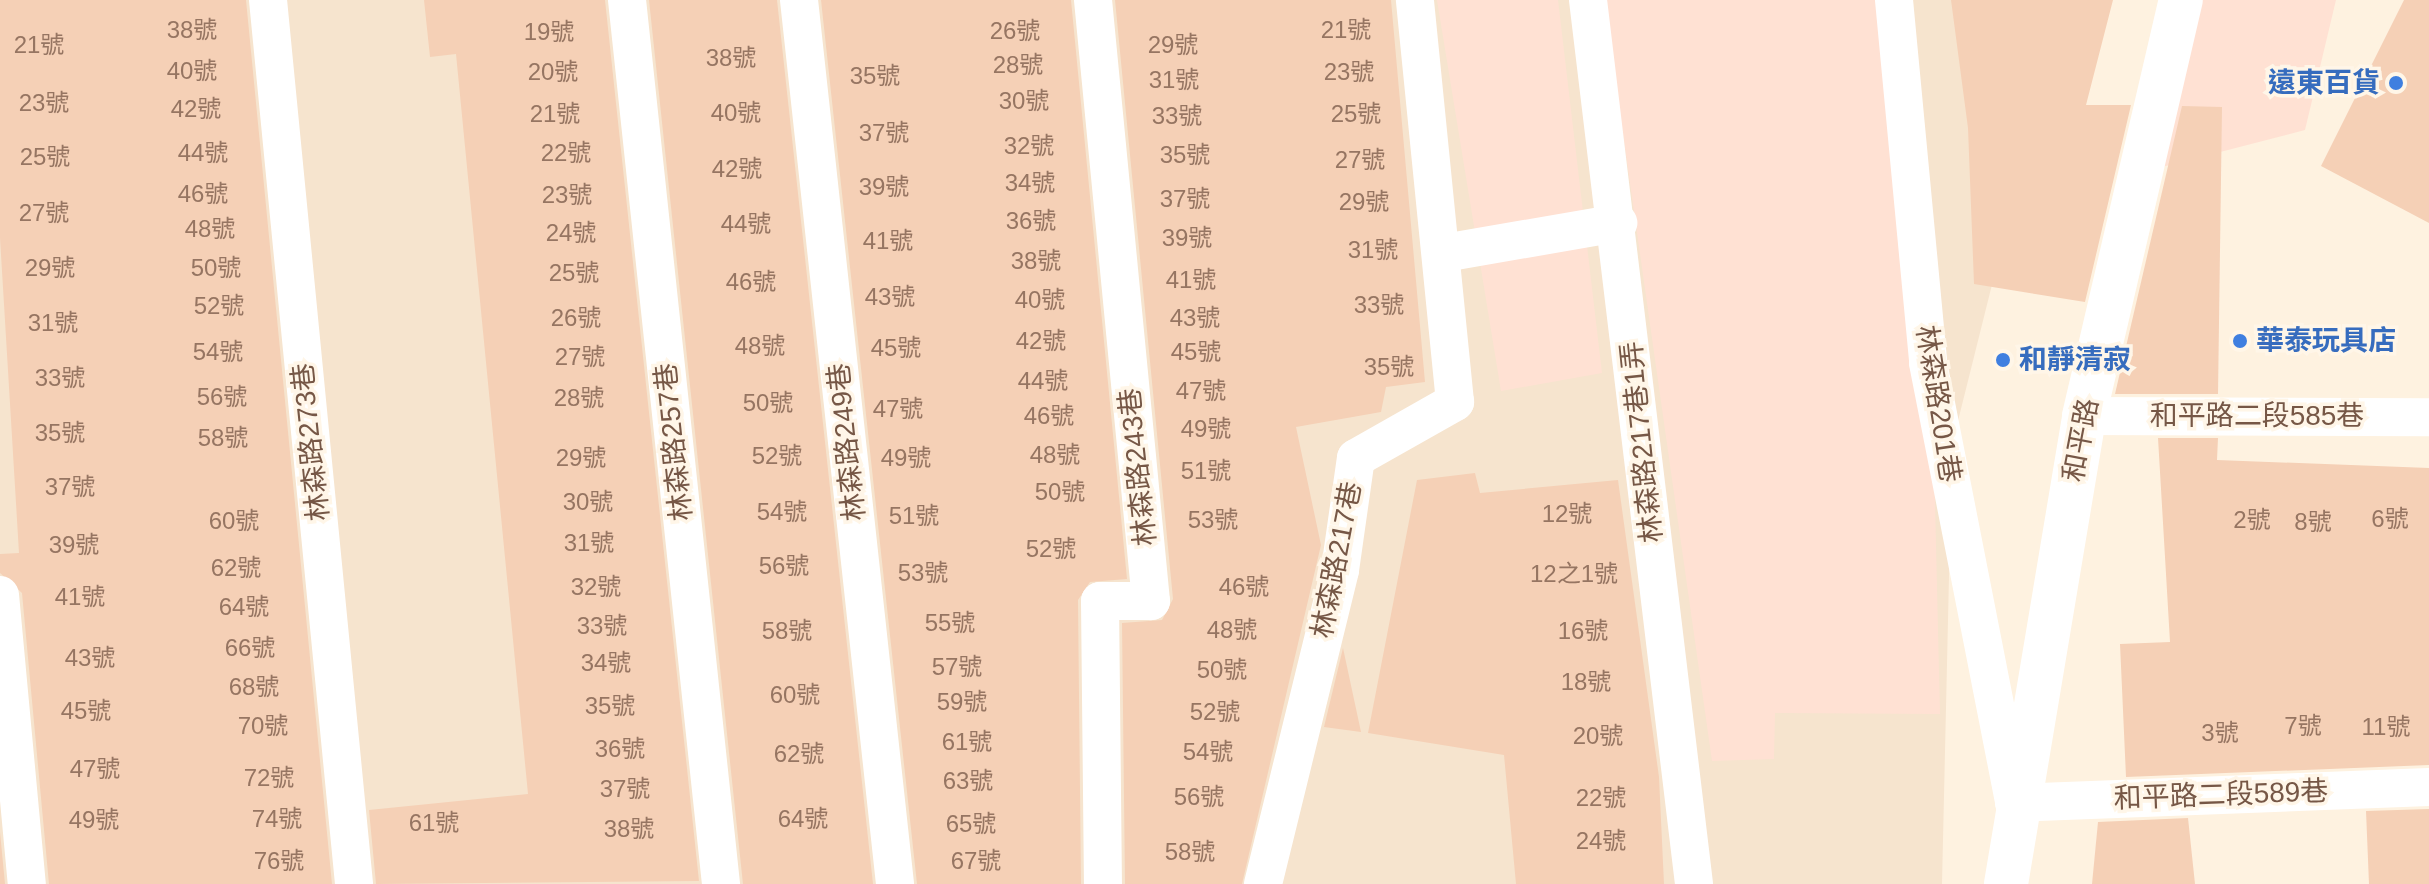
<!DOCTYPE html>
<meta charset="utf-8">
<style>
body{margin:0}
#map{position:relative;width:2429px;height:884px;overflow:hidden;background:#fef2e0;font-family:Arial,"Noto Sans TC",sans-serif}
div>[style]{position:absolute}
.residential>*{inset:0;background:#f6e4ce}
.commercial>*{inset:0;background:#ffe1d3}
.building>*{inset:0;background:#f5d0b6}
.service>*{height:38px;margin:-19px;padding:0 19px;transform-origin:19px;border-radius:19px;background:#fff}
.minor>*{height:44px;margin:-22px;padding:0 22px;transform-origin:22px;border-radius:22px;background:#fff}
.dots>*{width:22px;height:22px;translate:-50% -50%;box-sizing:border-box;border:4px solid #fff6e8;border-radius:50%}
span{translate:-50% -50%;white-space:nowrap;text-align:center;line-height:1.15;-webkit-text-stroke:7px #fff6e8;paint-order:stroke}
.number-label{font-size:24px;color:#967562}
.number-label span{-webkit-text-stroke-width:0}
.shop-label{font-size:28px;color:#366cbe;font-weight:700}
.right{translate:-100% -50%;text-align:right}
.left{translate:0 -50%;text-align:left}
.street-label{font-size:28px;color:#765746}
</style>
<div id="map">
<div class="residential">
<div style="clip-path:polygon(0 0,2063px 0,1952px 445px,1942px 884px,0 884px)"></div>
</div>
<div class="commercial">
<div style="clip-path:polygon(1437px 0,1558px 0,1602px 373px,1501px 391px)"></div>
<div style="clip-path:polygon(1604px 0,1881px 0,1933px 418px,1940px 714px,1775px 713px,1774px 759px,1712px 761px)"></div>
<div style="clip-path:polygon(2172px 0,2336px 0,2305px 130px,2127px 176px)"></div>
</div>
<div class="building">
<div style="clip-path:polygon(0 0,246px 0,332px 884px,49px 884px,22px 593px,0 573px,0 554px,19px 553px,0 238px)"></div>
<div style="clip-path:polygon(424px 0,605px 0,699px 881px,376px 884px,369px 810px,528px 794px,456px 54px,430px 57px)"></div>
<div style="clip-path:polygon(649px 0,777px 0,873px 884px,743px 884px)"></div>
<div style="clip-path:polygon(821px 0,1071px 0,1127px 579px,1090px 582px,1078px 600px,1081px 884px,917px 884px)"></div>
<div style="clip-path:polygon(1115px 0,1391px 0,1425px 382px,1386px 387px,1381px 412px,1296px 427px,1321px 545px,1242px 884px,1125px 884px,1122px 623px,1162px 620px,1173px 599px)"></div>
<div style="clip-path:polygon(1951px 0,2113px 0,2086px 105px,2131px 105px,2085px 302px,1974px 284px,1968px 128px)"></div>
<div style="clip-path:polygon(2404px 0,2429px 0,2429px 223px,2321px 166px)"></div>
<div style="clip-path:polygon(2182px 106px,2222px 107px,2218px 394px,2115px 394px)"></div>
<div style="clip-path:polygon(2158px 438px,2218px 438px,2217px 460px,2429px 468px,2429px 765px,2126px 777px,2120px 644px,2170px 642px)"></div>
<div style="clip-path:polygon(1475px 473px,1480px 493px,1618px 480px,1659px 777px,1664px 884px,1516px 884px,1504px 755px,1368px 733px,1417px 480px)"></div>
<div style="clip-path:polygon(1343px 648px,1361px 732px,1324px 727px)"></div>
<div style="clip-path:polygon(2429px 809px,2429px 884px,2369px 884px,2366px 811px)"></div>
<div style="clip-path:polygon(2188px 818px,2195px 884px,2092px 884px,2098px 822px)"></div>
<div style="clip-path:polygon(0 832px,5px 884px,0 884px)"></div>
</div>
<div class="service">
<div style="left:268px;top:0;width:888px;rotate:84.44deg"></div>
<div style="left:627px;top:0;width:889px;rotate:83.93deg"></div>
<div style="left:799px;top:0;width:889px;rotate:83.8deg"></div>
<div style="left:1093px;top:0;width:604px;rotate:84.49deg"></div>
<div style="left:1151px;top:601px;width:51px;rotate:180deg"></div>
<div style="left:1100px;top:601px;width:283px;rotate:89.4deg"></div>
<div style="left:1588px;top:0;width:890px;rotate:83.16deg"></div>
<div style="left:1894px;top:0;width:365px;rotate:84.6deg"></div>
<div style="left:1928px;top:363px;width:448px;rotate:78.9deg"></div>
<div style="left:2014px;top:803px;width:415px;rotate:-2.2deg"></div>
<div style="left:1444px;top:253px;width:177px;rotate:-9.8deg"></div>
<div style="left:2084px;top:416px;width:345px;rotate:0.2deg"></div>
<div style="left:0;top:595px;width:290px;rotate:84.7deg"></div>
<div style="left:1263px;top:884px;width:323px;rotate:-76.2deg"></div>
<div style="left:1340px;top:570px;width:113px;rotate:-81.9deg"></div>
<div style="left:1356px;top:458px;width:114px;rotate:-29.5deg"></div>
<div style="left:1455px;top:402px;width:404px;rotate:-95.7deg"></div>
</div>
<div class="minor">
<div style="left:2006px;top:884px;width:474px;rotate:-80.5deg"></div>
<div style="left:2084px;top:416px;width:427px;rotate:-76.9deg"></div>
</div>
<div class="dots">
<div style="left:2396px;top:83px;background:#3f7fe0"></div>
<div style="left:2240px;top:341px;background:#3f7fe0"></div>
<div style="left:2003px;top:360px;background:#3f7fe0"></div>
</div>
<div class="number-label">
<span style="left:192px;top:30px">38號</span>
<span style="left:1346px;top:30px">21號</span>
<span style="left:1015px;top:31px">26號</span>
<span style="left:549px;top:32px">19號</span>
<span style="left:39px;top:45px">21號</span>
<span style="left:1173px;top:45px">29號</span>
<span style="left:731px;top:58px">38號</span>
<span style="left:1018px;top:65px">28號</span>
<span style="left:192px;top:71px">40號</span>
<span style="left:553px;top:72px">20號</span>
<span style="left:1349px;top:72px">23號</span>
<span style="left:875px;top:76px">35號</span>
<span style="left:1174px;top:80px">31號</span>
<span style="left:1024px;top:101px">30號</span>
<span style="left:44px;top:103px">23號</span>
<span style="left:196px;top:109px">42號</span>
<span style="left:736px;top:113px">40號</span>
<span style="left:555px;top:114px">21號</span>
<span style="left:1356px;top:114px">25號</span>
<span style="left:1177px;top:116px">33號</span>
<span style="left:884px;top:133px">37號</span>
<span style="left:1029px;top:146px">32號</span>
<span style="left:203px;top:153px">44號</span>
<span style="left:566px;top:153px">22號</span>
<span style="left:1185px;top:155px">35號</span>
<span style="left:45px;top:157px">25號</span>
<span style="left:1360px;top:160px">27號</span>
<span style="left:737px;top:169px">42號</span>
<span style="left:1030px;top:183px">34號</span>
<span style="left:884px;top:187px">39號</span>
<span style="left:203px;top:194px">46號</span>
<span style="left:567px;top:195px">23號</span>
<span style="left:1185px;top:199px">37號</span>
<span style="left:1364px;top:202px">29號</span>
<span style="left:44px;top:213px">27號</span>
<span style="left:1031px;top:221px">36號</span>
<span style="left:746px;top:224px">44號</span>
<span style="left:210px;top:229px">48號</span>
<span style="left:571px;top:233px">24號</span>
<span style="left:1187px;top:238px">39號</span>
<span style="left:888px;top:241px">41號</span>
<span style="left:1373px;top:250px">31號</span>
<span style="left:1036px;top:261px">38號</span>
<span style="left:50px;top:268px">29號</span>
<span style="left:216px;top:268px">50號</span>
<span style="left:574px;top:273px">25號</span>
<span style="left:1191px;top:280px">41號</span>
<span style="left:751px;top:282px">46號</span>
<span style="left:890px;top:297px">43號</span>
<span style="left:1040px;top:300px">40號</span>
<span style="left:1379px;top:305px">33號</span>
<span style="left:219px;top:306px">52號</span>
<span style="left:576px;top:318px">26號</span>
<span style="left:1195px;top:318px">43號</span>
<span style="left:53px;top:323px">31號</span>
<span style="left:1041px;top:341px">42號</span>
<span style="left:760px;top:346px">48號</span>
<span style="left:896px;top:348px">45號</span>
<span style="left:218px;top:352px">54號</span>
<span style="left:1196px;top:352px">45號</span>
<span style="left:580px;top:357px">27號</span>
<span style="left:1389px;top:367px">35號</span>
<span style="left:60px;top:378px">33號</span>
<span style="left:1043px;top:381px">44號</span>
<span style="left:1201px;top:391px">47號</span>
<span style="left:222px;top:397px">56號</span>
<span style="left:579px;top:398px">28號</span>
<span style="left:768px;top:403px">50號</span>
<span style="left:898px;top:409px">47號</span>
<span style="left:1049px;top:416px">46號</span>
<span style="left:1206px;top:429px">49號</span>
<span style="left:60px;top:433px">35號</span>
<span style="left:223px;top:438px">58號</span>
<span style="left:1055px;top:455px">48號</span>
<span style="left:777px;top:456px">52號</span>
<span style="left:581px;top:458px">29號</span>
<span style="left:906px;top:458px">49號</span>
<span style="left:1206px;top:471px">51號</span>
<span style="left:70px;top:487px">37號</span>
<span style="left:1060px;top:492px">50號</span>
<span style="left:588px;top:502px">30號</span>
<span style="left:782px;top:512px">54號</span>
<span style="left:1567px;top:514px">12號</span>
<span style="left:914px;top:516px">51號</span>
<span style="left:2390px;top:519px">6號</span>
<span style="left:1213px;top:520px">53號</span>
<span style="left:2252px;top:520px">2號</span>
<span style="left:234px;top:521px">60號</span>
<span style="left:2313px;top:522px">8號</span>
<span style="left:589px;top:543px">31號</span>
<span style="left:74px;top:545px">39號</span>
<span style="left:1051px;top:549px">52號</span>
<span style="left:784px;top:566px">56號</span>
<span style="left:236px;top:568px">62號</span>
<span style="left:923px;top:573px">53號</span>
<span style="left:1574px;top:574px">12之1號</span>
<span style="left:596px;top:587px">32號</span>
<span style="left:1244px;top:587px">46號</span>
<span style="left:80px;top:597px">41號</span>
<span style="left:244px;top:607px">64號</span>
<span style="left:950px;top:623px">55號</span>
<span style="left:602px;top:626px">33號</span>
<span style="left:1232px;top:630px">48號</span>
<span style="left:787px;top:631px">58號</span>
<span style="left:1583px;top:631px">16號</span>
<span style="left:250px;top:648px">66號</span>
<span style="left:90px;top:658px">43號</span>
<span style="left:606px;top:663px">34號</span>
<span style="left:957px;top:667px">57號</span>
<span style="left:1222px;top:670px">50號</span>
<span style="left:1586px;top:682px">18號</span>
<span style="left:254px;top:687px">68號</span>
<span style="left:795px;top:695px">60號</span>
<span style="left:962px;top:702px">59號</span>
<span style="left:610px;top:706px">35號</span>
<span style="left:86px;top:711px">45號</span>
<span style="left:1215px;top:712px">52號</span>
<span style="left:263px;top:726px">70號</span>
<span style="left:2303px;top:726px">7號</span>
<span style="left:2386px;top:727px">11號</span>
<span style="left:2220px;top:733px">3號</span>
<span style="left:1598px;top:736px">20號</span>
<span style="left:967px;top:742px">61號</span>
<span style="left:620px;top:749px">36號</span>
<span style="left:1208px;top:752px">54號</span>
<span style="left:799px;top:754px">62號</span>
<span style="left:95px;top:769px">47號</span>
<span style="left:269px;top:778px">72號</span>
<span style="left:968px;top:781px">63號</span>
<span style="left:625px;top:789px">37號</span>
<span style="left:1199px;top:797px">56號</span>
<span style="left:1601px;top:798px">22號</span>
<span style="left:277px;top:819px">74號</span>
<span style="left:803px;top:819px">64號</span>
<span style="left:94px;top:820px">49號</span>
<span style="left:434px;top:823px">61號</span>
<span style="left:971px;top:824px">65號</span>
<span style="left:629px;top:829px">38號</span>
<span style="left:1601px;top:841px">24號</span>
<span style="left:1190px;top:852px">58號</span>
<span style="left:279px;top:861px">76號</span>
<span style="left:976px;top:861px">67號</span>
</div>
<div class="shop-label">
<span class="right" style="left:2380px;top:83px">遠東百貨</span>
<span class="left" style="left:2256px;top:341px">華泰玩具店</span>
<span class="left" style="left:2019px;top:360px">和靜清寂</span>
</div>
<div class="street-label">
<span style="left:1938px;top:404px;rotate:81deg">林森路201巷</span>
<span style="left:2257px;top:416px">和平路二段585巷</span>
<span style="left:2081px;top:440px;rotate:-79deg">和平路</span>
<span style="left:311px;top:442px;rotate:-96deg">林森路273巷</span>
<span style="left:674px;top:442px;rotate:-96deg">林森路257巷</span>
<span style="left:847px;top:442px;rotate:-96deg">林森路249巷</span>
<span style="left:1642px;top:442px;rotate:-96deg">林森路217巷1弄</span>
<span style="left:1138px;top:467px;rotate:-96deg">林森路243巷</span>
<span style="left:1337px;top:560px;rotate:-79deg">林森路217巷</span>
<span style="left:2221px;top:795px;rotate:-2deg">和平路二段589巷</span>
</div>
</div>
